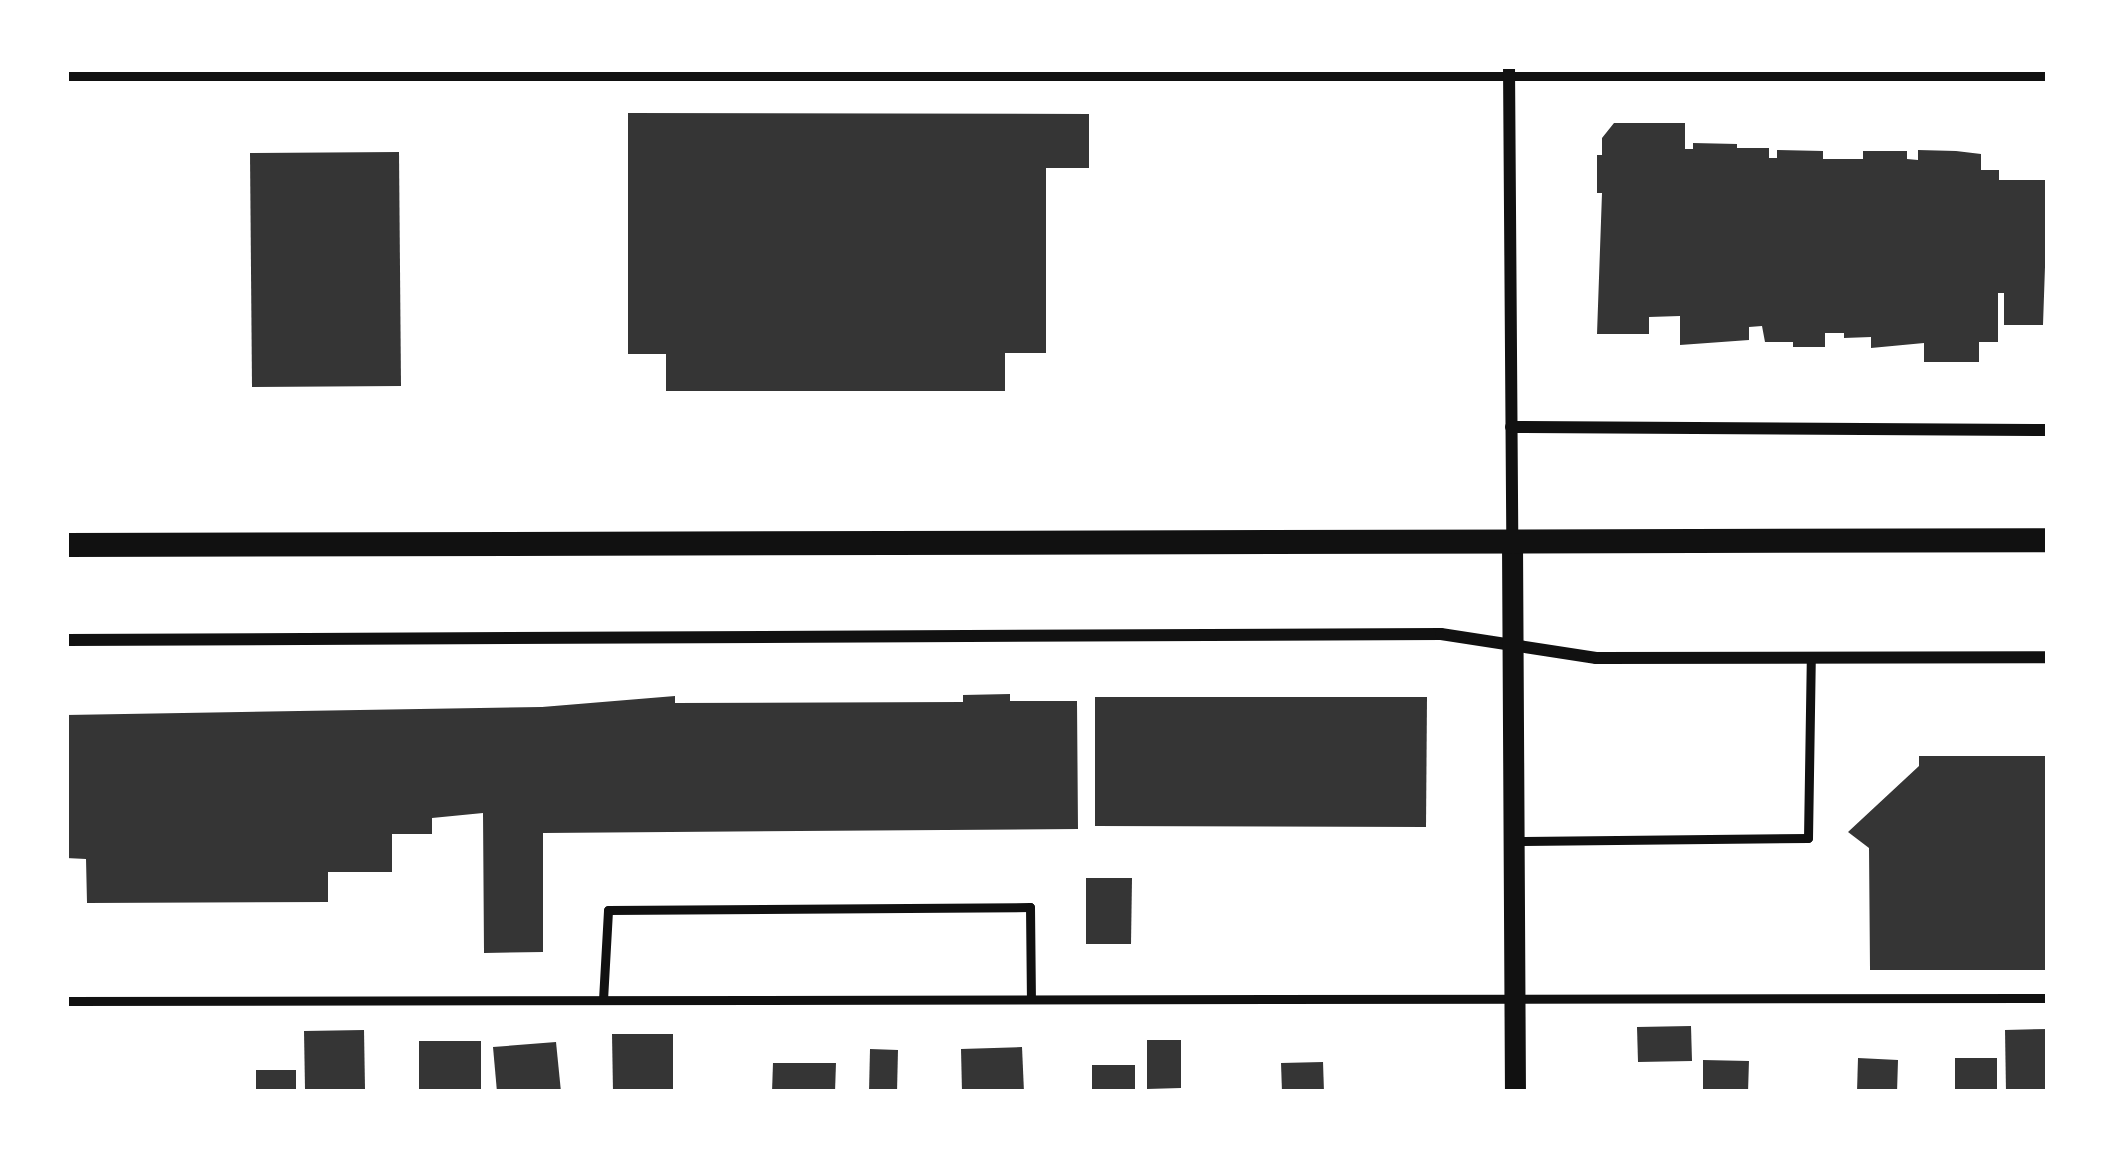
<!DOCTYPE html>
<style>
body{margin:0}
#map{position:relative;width:2114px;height:1158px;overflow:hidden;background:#fff;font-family:"PT Sans Narrow",sans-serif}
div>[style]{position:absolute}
.building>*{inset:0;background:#353535}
.service>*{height:9px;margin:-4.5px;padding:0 4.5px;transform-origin:4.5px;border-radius:4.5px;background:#111}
.minor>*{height:12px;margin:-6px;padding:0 6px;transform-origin:6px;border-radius:6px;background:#111}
.tertiary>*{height:21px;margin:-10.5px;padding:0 10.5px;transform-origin:10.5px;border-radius:10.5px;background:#111}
.secondary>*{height:24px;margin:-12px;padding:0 12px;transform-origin:12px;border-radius:12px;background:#111}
span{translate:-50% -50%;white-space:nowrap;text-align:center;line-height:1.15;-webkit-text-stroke:10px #fff;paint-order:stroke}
.frame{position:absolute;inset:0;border:69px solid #fff;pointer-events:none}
</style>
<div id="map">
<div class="building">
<div style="clip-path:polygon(628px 113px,1089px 114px,1089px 168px,1046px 168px,1046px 353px,1005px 353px,1005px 391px,666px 391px,666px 354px,628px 354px)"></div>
<div style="clip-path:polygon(1614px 123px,1685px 123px,1685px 149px,1693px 149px,1693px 143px,1737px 144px,1737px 148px,1769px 148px,1769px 158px,1777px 158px,1777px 150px,1823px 151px,1823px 159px,1863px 159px,1863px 151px,1907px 151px,1907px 159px,1918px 160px,1918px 150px,1956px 151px,1981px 154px,1981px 170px,1999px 170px,1999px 180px,2048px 180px,2043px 325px,2004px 325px,2004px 293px,1998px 293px,1998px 342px,1979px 342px,1979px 362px,1924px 362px,1924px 343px,1871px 348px,1871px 337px,1844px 338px,1844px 333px,1825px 333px,1825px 347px,1793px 347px,1793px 342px,1765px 342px,1762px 326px,1749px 327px,1749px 340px,1680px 345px,1680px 316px,1649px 317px,1649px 334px,1597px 334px,1602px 193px,1597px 193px,1597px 155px,1602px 155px,1602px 138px)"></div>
<div style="clip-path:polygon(399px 152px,401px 386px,252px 387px,250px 153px)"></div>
<div style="clip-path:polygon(1010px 694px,1010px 701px,1077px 701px,1078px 829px,543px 833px,543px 952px,484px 953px,483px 813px,432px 818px,432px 834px,392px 834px,392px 872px,328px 872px,328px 902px,87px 903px,86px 859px,66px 858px,66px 715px,542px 707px,675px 696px,675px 703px,963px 702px,963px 695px)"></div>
<div style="clip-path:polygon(1095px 697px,1427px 697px,1426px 827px,1095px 826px)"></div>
<div style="clip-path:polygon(1919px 756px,2048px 756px,2048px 970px,1870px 970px,1869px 848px,1848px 832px,1919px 766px)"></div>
<div style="clip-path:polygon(1086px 878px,1132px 878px,1131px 944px,1086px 944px)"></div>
<div style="clip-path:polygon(1691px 1026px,1692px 1061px,1638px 1062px,1637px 1027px)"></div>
<div style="clip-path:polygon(2048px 1029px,2048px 1092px,2006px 1092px,2005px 1030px)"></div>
<div style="clip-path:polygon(364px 1030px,365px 1089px,305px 1089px,304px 1031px)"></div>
<div style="clip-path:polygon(612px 1034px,673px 1034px,673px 1092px,613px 1092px)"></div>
<div style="clip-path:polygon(1147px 1040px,1181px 1040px,1181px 1088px,1147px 1089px)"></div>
<div style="clip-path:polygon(419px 1041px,481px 1041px,481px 1092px,419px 1092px)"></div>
<div style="clip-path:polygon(556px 1042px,561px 1092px,497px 1092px,493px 1047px)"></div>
<div style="clip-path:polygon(1022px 1047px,1024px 1092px,962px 1092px,961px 1049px)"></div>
<div style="clip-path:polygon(870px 1049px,898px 1050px,897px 1092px,869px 1092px)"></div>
<div style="clip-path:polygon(1858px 1058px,1898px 1060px,1897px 1092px,1857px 1092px)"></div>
<div style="clip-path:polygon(1955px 1058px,1997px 1058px,1997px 1092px,1955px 1092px)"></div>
<div style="clip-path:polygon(1703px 1060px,1749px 1061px,1748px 1092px,1703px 1092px)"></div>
<div style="clip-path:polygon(1323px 1062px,1324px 1092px,1282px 1092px,1281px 1063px)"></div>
<div style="clip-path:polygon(773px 1063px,836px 1063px,835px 1092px,772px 1092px)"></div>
<div style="clip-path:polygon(1092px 1065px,1135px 1065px,1135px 1092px,1092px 1092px)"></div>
<div style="clip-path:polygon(256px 1070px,296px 1070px,296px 1092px,256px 1092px)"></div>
</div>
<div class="service">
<div style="left:66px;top:76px;width:1982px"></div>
<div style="left:1514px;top:841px;width:294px;rotate:-0.6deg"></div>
<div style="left:1808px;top:838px;width:181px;rotate:-89.1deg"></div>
<div style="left:603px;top:1000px;width:90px;rotate:-86.8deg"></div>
<div style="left:608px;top:910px;width:422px;rotate:-0.4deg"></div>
<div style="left:1030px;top:907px;width:92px;rotate:89.4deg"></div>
<div style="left:66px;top:1001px;width:1982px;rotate:-0.09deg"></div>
</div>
<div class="minor">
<div style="left:1509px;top:66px;width:475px;rotate:89.6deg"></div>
<div style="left:1511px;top:427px;width:537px;rotate:0.32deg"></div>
<div style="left:66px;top:640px;width:1375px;rotate:-0.25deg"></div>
<div style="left:1441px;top:634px;width:157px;rotate:8.8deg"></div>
<div style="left:1596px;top:658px;width:452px;rotate:-0.1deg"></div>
</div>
<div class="tertiary">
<div style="left:1512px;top:542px;width:550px;rotate:89.69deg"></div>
</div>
<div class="secondary">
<div style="left:66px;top:545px;width:1982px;rotate:-0.14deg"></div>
</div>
<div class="frame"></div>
</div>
